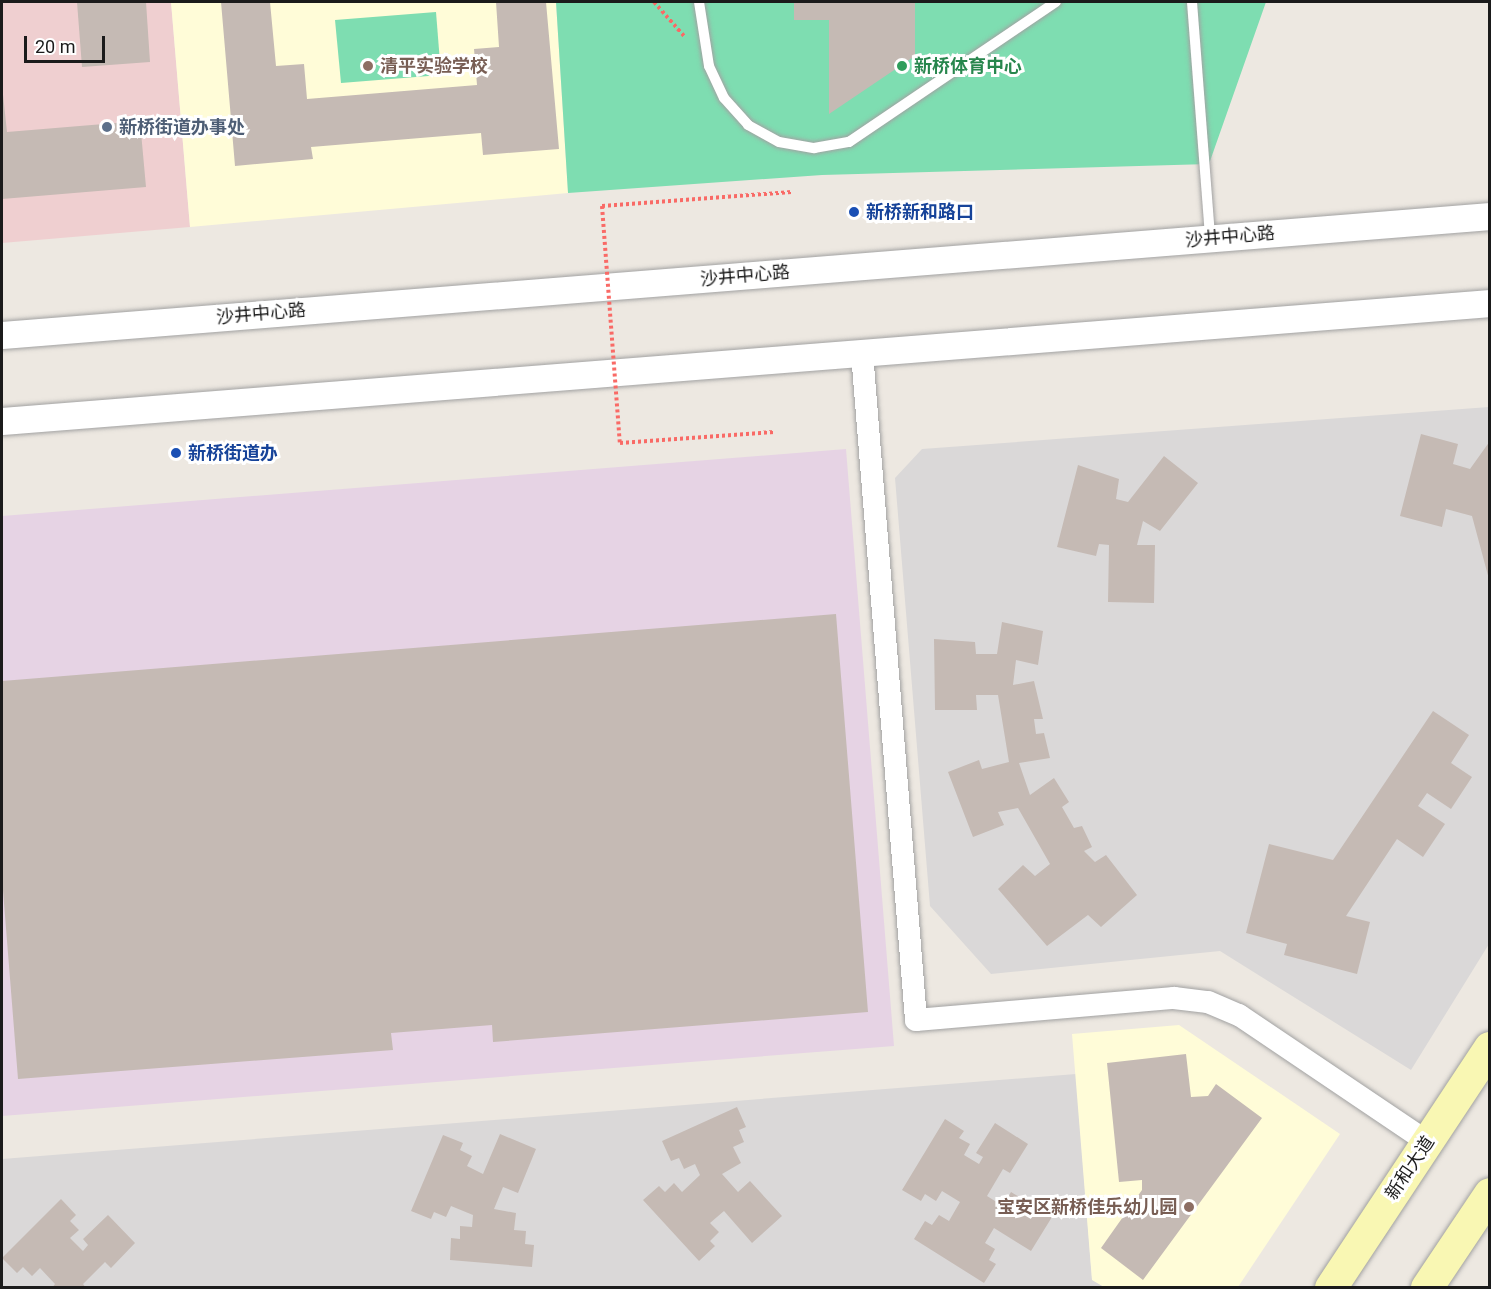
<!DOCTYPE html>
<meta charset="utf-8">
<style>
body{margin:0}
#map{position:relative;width:1491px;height:1289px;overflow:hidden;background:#ede8e1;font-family:Roboto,"Noto Sans SC",sans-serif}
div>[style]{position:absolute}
.residential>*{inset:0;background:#dad8d8}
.commercial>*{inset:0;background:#efcfd0}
.industrial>*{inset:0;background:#e6d3e4}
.education>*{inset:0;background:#fffcd8}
.pitch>*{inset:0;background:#7eddb1}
.building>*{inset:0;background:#c5bab4}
.path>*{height:4px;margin-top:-2px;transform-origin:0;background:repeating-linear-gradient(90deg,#f96a66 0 3px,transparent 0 6px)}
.roads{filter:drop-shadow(0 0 2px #a2a2a2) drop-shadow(0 0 2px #a2a2a2)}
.service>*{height:10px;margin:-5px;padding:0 5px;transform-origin:5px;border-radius:5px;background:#fff}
.minor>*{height:22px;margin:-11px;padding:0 11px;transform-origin:11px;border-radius:11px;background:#fff}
.tertiary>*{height:27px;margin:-13.5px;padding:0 13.5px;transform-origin:13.5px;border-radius:13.5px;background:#fff}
.secondary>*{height:32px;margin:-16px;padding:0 16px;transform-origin:16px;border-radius:16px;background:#f9f7b3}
.path-bridge>*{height:4px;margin-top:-2px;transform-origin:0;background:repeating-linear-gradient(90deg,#f96a66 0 3px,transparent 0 6px)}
.dots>*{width:16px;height:16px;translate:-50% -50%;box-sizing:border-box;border:3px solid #fff;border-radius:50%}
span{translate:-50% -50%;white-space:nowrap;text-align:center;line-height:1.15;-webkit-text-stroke:6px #fff;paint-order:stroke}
.education-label{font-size:18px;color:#785e54;font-weight:700}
.left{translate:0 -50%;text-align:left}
.right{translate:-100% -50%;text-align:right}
.leisure-label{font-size:18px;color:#27864d;font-weight:700}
.service-label{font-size:18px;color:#4e5e75;font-weight:700}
.transit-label{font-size:18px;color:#164399;font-weight:700}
.street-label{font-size:18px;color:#1b1b1b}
.frame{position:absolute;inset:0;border:3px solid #1b1b1b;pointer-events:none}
.scale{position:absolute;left:24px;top:36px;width:81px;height:27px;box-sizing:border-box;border:3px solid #1b1b1b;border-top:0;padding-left:8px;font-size:18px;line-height:21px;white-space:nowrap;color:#1b1b1b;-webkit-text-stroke:4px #fff;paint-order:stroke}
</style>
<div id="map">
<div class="residential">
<div style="clip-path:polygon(1489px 407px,1489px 944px,1411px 1070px,1220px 951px,991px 974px,930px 906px,895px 478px,922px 449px)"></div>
<div style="clip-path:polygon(1076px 1074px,1092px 1279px,1104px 1287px,2px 1288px,2px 1159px)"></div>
</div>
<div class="commercial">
<div style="clip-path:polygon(2px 2px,171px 2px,190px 227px,2px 243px)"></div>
</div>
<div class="industrial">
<div style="clip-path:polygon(846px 449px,894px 1046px,2px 1116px,2px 516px)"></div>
</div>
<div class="education">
<div style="clip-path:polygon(171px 2px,556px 2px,568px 193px,190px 227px)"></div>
<div style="clip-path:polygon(1179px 1025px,1340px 1134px,1238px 1287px,1104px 1287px,1092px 1280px,1072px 1034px)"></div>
</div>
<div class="pitch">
<div style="clip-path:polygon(556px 2px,1266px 2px,1209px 164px,822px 175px,568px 193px)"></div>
<div style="clip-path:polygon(436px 12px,441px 75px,341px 83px,335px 20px)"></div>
</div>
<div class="building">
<div style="clip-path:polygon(77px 2px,146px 2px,150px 62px,82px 67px)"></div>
<div style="clip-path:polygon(221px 2px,270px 2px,276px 66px,304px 64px,307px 99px,477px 85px,474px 49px,499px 47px,496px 2px,546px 2px,559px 149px,483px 155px,481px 133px,311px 147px,313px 159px,235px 166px)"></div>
<div style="clip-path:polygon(794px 2px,915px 2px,915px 56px,829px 114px,829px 20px,794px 20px)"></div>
<div style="clip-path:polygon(2px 85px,7px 132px,140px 121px,146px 187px,2px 199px)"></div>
<div style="clip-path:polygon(1421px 434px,1458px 444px,1453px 464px,1470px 469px,1490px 441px,1490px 583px,1472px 516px,1446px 509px,1442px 527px,1400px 516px)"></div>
<div style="clip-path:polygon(1164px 456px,1198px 483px,1160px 531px,1143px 521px,1137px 545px,1155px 545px,1154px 603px,1108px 602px,1109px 545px,1099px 544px,1096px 556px,1057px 547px,1078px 465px,1119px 479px,1116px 499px,1128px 502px)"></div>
<div style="clip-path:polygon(836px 614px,868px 1012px,493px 1042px,492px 1025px,391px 1033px,393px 1050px,18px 1079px,2px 878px,2px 681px)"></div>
<div style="clip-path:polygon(1002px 622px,1043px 631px,1038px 665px,1016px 660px,1013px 685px,1034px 681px,1043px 719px,1034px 719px,1036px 734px,1044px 733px,1050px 758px,1019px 763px,1030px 795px,1054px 778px,1069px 802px,1062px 807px,1074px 828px,1082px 826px,1092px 847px,1084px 851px,1095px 862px,1106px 855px,1137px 895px,1101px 927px,1088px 915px,1047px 946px,998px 889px,1023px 865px,1035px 876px,1050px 864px,1018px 808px,998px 812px,1004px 825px,973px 837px,948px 772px,979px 760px,982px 769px,1009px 762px,998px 695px,976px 695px,977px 710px,935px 710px,934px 639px,975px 642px,976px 654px,997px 654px)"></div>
<div style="clip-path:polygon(1433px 711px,1469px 735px,1451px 763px,1472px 777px,1451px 809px,1427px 793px,1418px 806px,1445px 824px,1423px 857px,1397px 839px,1346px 916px,1370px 922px,1357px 974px,1284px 955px,1287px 944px,1246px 933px,1269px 844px,1333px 860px)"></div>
<div style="clip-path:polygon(1186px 1054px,1191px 1097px,1208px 1096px,1216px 1084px,1262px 1118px,1143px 1280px,1101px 1248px,1142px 1190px,1142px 1180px,1119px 1182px,1107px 1063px)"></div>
<div style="clip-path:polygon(737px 1107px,746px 1127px,739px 1130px,744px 1142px,733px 1147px,741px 1163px,722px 1174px,738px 1192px,750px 1181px,782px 1216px,752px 1243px,724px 1211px,710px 1223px,719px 1232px,710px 1241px,715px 1246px,699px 1261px,643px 1200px,659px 1186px,665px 1192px,674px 1183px,682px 1192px,700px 1175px,695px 1164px,684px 1169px,679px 1158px,671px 1161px,662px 1141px)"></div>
<div style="clip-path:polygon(945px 1119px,964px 1131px,959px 1138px,970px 1144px,964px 1155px,979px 1164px,983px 1157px,976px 1153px,995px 1123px,1028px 1144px,1010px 1173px,1003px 1169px,987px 1196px,1003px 1206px,1011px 1192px,1052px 1217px,1031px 1251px,994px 1228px,985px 1243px,995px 1249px,989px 1260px,996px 1264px,984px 1283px,914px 1239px,925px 1221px,932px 1225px,939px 1215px,949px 1221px,960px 1202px,942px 1191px,936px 1201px,925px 1194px,921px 1201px,902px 1190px)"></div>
<div style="clip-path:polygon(500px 1134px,536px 1149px,518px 1193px,503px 1187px,494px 1209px,516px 1213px,514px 1230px,526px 1231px,525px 1244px,534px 1245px,532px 1267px,450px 1260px,451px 1238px,460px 1239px,460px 1226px,472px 1227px,473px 1215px,451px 1206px,446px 1217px,434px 1212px,431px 1219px,411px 1211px,443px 1135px,463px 1143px,460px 1150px,472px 1156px,467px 1166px,483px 1174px)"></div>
<div style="clip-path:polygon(61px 1199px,76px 1215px,70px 1221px,79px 1230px,70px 1238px,83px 1251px,88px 1245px,83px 1239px,108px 1215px,135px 1243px,111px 1268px,105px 1262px,83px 1284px,86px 1288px,52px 1288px,55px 1284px,40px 1268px,32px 1276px,23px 1267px,17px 1273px,2px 1258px)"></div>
</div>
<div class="path">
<div style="left:654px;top:2px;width:47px;rotate:48.5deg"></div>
<div style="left:602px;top:206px;width:190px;rotate:-4.2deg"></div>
<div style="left:620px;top:443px;width:155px;rotate:-4.1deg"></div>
</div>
<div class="roads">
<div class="service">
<div style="left:699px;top:2px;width:65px;rotate:81.1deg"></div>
<div style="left:709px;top:66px;width:35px;rotate:65deg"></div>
<div style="left:724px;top:98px;width:36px;rotate:48deg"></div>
<div style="left:748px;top:125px;width:35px;rotate:29deg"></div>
<div style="left:779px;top:142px;width:36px;rotate:10deg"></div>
<div style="left:814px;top:148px;width:36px;rotate:-10deg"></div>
<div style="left:849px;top:142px;width:250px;rotate:-34.1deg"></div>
<div style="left:1192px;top:2px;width:236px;rotate:85.6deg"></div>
</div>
<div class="minor">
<div style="left:862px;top:353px;width:669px;rotate:85.37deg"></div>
<div style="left:916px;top:1020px;width:259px;rotate:-4.9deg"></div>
<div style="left:1174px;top:998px;width:34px;rotate:7deg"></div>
<div style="left:1208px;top:1002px;width:34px;rotate:23deg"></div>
<div style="left:1239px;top:1015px;width:227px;rotate:34deg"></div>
</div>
<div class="tertiary">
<div style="left:2px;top:335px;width:1493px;rotate:-4.57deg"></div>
<div style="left:2px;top:421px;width:1493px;rotate:-4.53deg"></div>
</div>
<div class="secondary">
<div style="left:1331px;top:1288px;width:288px;rotate:-56.5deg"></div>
<div style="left:1427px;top:1288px;width:113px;rotate:-56.2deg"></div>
</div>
</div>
<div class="path-bridge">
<div style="left:602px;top:206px;width:238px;rotate:85.7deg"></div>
</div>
<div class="dots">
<div style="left:368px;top:66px;background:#8d6e63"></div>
<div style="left:902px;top:66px;background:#2e9e5b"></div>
<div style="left:107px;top:127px;background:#5c6f8a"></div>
<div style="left:854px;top:212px;background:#1a4fb4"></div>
<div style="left:176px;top:453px;background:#1a4fb4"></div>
<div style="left:1189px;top:1207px;background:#8d6e63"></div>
</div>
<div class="education-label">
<span class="left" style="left:380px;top:66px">清平实验学校</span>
<span class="right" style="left:1177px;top:1207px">宝安区新桥佳乐幼儿园</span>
</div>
<div class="leisure-label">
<span class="left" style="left:914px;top:66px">新桥体育中心</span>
</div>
<div class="service-label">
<span class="left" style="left:119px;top:127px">新桥街道办事处</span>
</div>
<div class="transit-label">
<span class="left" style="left:866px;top:212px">新桥新和路口</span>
<span class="left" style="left:188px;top:453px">新桥街道办</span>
</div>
<div class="street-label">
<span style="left:1230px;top:237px;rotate:-5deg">沙井中心路</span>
<span style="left:745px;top:276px;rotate:-5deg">沙井中心路</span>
<span style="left:261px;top:314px;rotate:-5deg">沙井中心路</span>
<span style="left:1410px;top:1168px;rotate:-56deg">新和大道</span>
</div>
<div class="frame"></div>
<div class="scale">20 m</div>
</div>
